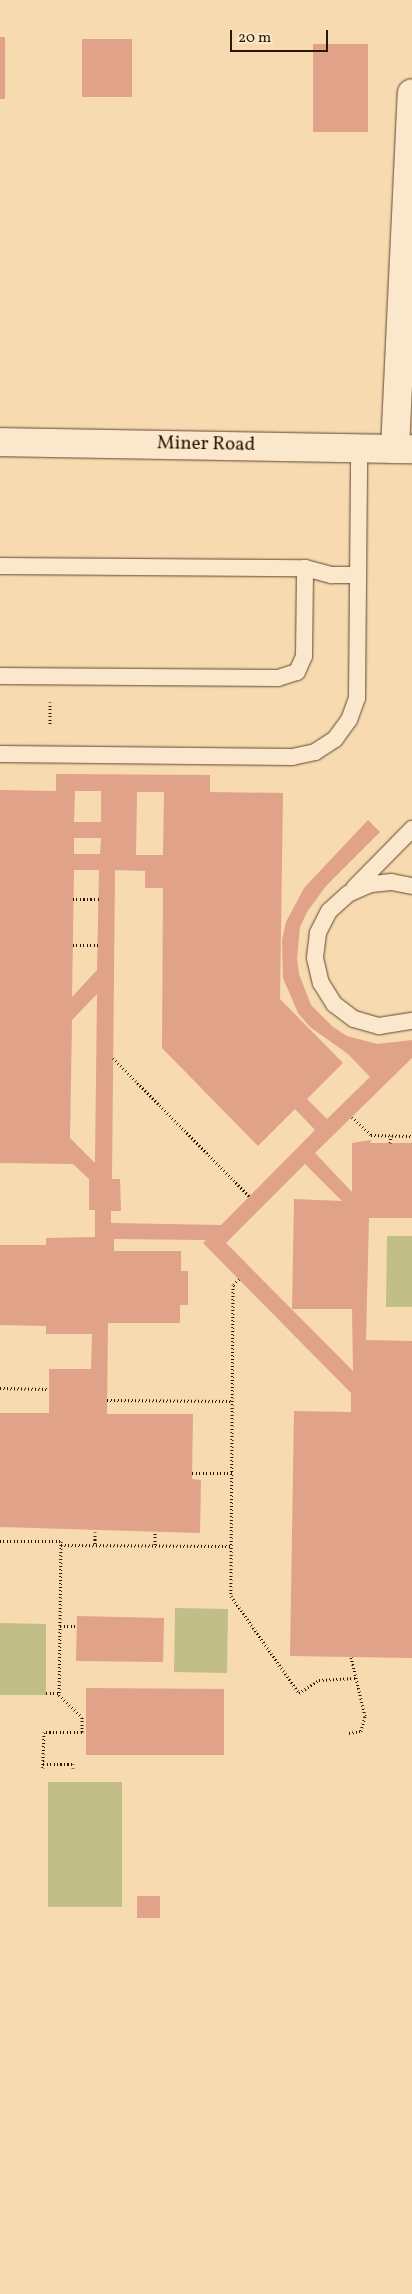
<!DOCTYPE html>
<style>
body{margin:0}
#map{position:relative;width:412px;height:2294px;overflow:hidden;background:#f7dab0;font-family:Vollkorn,serif}
div>[style]{position:absolute}
.green>*{inset:0;background:#c1be88}
.building>*{inset:0;background:#e0a288}
.path>*{height:3px;margin-top:-1.5px;transform-origin:0;background:repeating-linear-gradient(90deg,#2b1706 0 1px,transparent 0 3.5px)}
.roads{filter:drop-shadow(0 0 1px #5e4830) drop-shadow(0 0 1px #5e4830)}
.lane>*{height:16px;margin:-8px;padding:0 8px;transform-origin:8px;border-radius:8px;background:#fae7cc}
.street>*{height:28px;margin:-14px;padding:0 14px;transform-origin:14px;border-radius:14px;background:#fae7cc}
.secondary>*{height:28px;margin:-14px;padding:0 14px;transform-origin:14px;border-radius:14px;background:#fae7cc}
span{translate:-50% -50%;white-space:nowrap;text-align:center;line-height:1.15;-webkit-text-stroke:4px #fae7cc;paint-order:stroke}
.street-label{font-size:19px;color:#2b1706}
.scale{position:absolute;left:230px;top:30px;width:98px;height:22px;box-sizing:border-box;border:2px solid #2b1706;border-top:0;padding-left:6px;font-size:15px;line-height:18px;white-space:nowrap;color:#2b1706;-webkit-text-stroke:4px #fae7cc;paint-order:stroke}
</style>
<div id="map">
<div class="green">
<div style="clip-path:polygon(387px 1236px,412px 1236px,412px 1307px,386px 1307px)"></div>
<div style="clip-path:polygon(175px 1608px,228px 1609px,227px 1673px,174px 1672px)"></div>
<div style="clip-path:polygon(0 1623px,46px 1624px,46px 1695px,0 1695px)"></div>
<div style="clip-path:polygon(48px 1782px,122px 1782px,122px 1907px,48px 1907px)"></div>
</div>
<div class="building">
<div style="clip-path:polygon(0 37px,5px 37px,5px 99px,0 99px)"></div>
<div style="clip-path:polygon(82px 39px,132px 39px,132px 97px,82px 97px)"></div>
<div style="clip-path:polygon(313px 44px,368px 44px,368px 132px,313px 132px)"></div>
<div style="clip-path:polygon(evenodd,56px 774px,210px 775px,210px 792px,283px 793px,280px 999px,343px 1063px,307px 1099px,327px 1119px,370px 1077px,348px 1054px,310px 1027px,298px 1013px,283px 978px,282px 940px,286px 922px,304px 888px,368px 820px,380px 832px,326px 886px,307px 912px,300px 927px,297px 958px,299px 974px,311px 1005px,333px 1027px,347px 1036px,377px 1044px,412px 1040px,412px 1058px,315px 1153px,352px 1192px,352px 1143px,371px 1140px,370px 1143px,412px 1143px,412px 1218px,369px 1218px,366px 1340px,412px 1341px,412px 1658px,290px 1656px,294px 1411px,351px 1412px,351px 1393px,203px 1243px,206px 1240px,114px 1239px,114px 1251px,181px 1251px,181px 1271px,188px 1271px,188px 1305px,180px 1305px,180px 1323px,108px 1323px,107px 1414px,193px 1414px,192px 1479px,201px 1480px,200px 1533px,0 1527px,0 1413px,49px 1413px,49px 1369px,91px 1369px,92px 1334px,46px 1334px,46px 1326px,0 1325px,0 1245px,46px 1245px,46px 1238px,95px 1237px,95px 1210px,89px 1210px,89px 1179px,73px 1164px,0 1163px,0 790px,56px 791px,56px 774px,75px 791px,101px 791px,101px 822px,74px 822px,75px 791px,56px 774px,137px 792px,164px 792px,163px 855px,136px 855px,137px 792px,56px 774px,74px 838px,101px 838px,100px 854px,74px 854px,74px 838px,56px 774px,74px 870px,99px 870px,97px 970px,72px 997px,74px 870px,56px 774px,115px 870px,145px 871px,145px 888px,163px 888px,162px 1048px,258px 1146px,295px 1109px,315px 1130px,221px 1225px,111px 1223px,111px 1211px,121px 1211px,120px 1179px,112px 1179px,115px 870px,56px 774px,97px 994px,95px 1163px,70px 1138px,72px 1020px,97px 994px,56px 774px,305px 1164px,342px 1201px,294px 1199px,292px 1309px,352px 1309px,353px 1371px,226px 1243px,305px 1164px)"></div>
<div style="clip-path:polygon(77px 1616px,164px 1618px,163px 1662px,76px 1661px)"></div>
<div style="clip-path:polygon(86px 1688px,224px 1689px,224px 1755px,86px 1755px)"></div>
<div style="clip-path:polygon(137px 1896px,160px 1896px,160px 1918px,137px 1918px)"></div>
</div>
<div class="path">
<div style="left:50px;top:702px;width:22px;rotate:90deg"></div>
<div style="left:73px;top:899px;width:26px"></div>
<div style="left:73px;top:945px;width:25px"></div>
<div style="left:113px;top:1058px;width:194px;rotate:45.4deg"></div>
<div style="left:352px;top:1117px;width:26px;rotate:43deg"></div>
<div style="left:371px;top:1135px;width:41px;rotate:1.4deg"></div>
<div style="left:390px;top:1143px;width:7px;rotate:-82deg"></div>
<div style="left:239px;top:1279px;width:8px;rotate:135deg"></div>
<div style="left:233px;top:1285px;width:311px;rotate:90.4deg"></div>
<div style="left:231px;top:1596px;width:118px;rotate:55deg"></div>
<div style="left:299px;top:1693px;width:24px;rotate:-33deg"></div>
<div style="left:319px;top:1680px;width:36px;rotate:-3deg"></div>
<div style="left:0;top:1388px;width:49px;rotate:1.2deg"></div>
<div style="left:107px;top:1400px;width:125px;rotate:0.5deg"></div>
<div style="left:192px;top:1473px;width:40px"></div>
<div style="left:95px;top:1532px;width:13px;rotate:90deg"></div>
<div style="left:155px;top:1533px;width:13px;rotate:90deg"></div>
<div style="left:0;top:1541px;width:61px"></div>
<div style="left:61px;top:1541px;width:154px;rotate:90.7deg"></div>
<div style="left:59px;top:1695px;width:32px;rotate:44deg"></div>
<div style="left:82px;top:1717px;width:15px;rotate:90deg"></div>
<div style="left:82px;top:1732px;width:38px;rotate:180deg"></div>
<div style="left:44px;top:1732px;width:36px;rotate:92deg"></div>
<div style="left:61px;top:1545px;width:170px;rotate:0.3deg"></div>
<div style="left:60px;top:1626px;width:16px"></div>
<div style="left:46px;top:1693px;width:13px"></div>
<div style="left:349px;top:1733px;width:12px;rotate:-9deg"></div>
<div style="left:361px;top:1731px;width:16px;rotate:-75deg"></div>
<div style="left:365px;top:1716px;width:61px;rotate:-103.3deg"></div>
<div style="left:43px;top:1764px;width:30px"></div>
<div style="left:73px;top:1764px;width:4px;rotate:90deg"></div>
</div>
<div class="roads">
<div class="lane">
<div style="left:0;top:566px;width:305px;rotate:0.4deg"></div>
<div style="left:305px;top:568px;width:28px;rotate:15deg"></div>
<div style="left:332px;top:575px;width:26px"></div>
<div style="left:0;top:676px;width:278px;rotate:0.4deg"></div>
<div style="left:278px;top:678px;width:20px;rotate:-18deg"></div>
<div style="left:297px;top:672px;width:17px;rotate:-66deg"></div>
<div style="left:304px;top:656px;width:88px;rotate:-89.3deg"></div>
<div style="left:0;top:754px;width:292px;rotate:0.6deg"></div>
<div style="left:292px;top:757px;width:24px;rotate:-12deg"></div>
<div style="left:315px;top:752px;width:24px;rotate:-33deg"></div>
<div style="left:335px;top:739px;width:24px;rotate:-54deg"></div>
<div style="left:349px;top:720px;width:23px;rotate:-70deg"></div>
<div style="left:357px;top:698px;width:250px;rotate:-89.5deg"></div>
<div style="left:412px;top:886px;width:21px;rotate:-169deg"></div>
<div style="left:391px;top:882px;width:20px;rotate:174deg"></div>
<div style="left:371px;top:884px;width:25px;rotate:157deg"></div>
<div style="left:348px;top:894px;width:25px;rotate:138deg"></div>
<div style="left:329px;top:911px;width:25px;rotate:117deg"></div>
<div style="left:318px;top:933px;width:25px;rotate:97deg"></div>
<div style="left:315px;top:958px;width:26px;rotate:77deg"></div>
<div style="left:321px;top:983px;width:25px;rotate:58deg"></div>
<div style="left:334px;top:1004px;width:25px;rotate:37deg"></div>
<div style="left:354px;top:1019px;width:26px;rotate:16deg"></div>
<div style="left:379px;top:1026px;width:33px;rotate:-9deg"></div>
<div style="left:354px;top:888px;width:83px;rotate:-45.5deg"></div>
</div>
<div class="street">
<div style="left:395px;top:449px;width:356px;rotate:-87.3deg"></div>
</div>
<div class="secondary">
<div style="left:0;top:442px;width:412px;rotate:1deg"></div>
</div>
</div>
<div class="street-label">
<span style="left:206px;top:445px;rotate:1deg">Miner Road</span>
</div>
<div class="scale">20 m</div>
</div>
